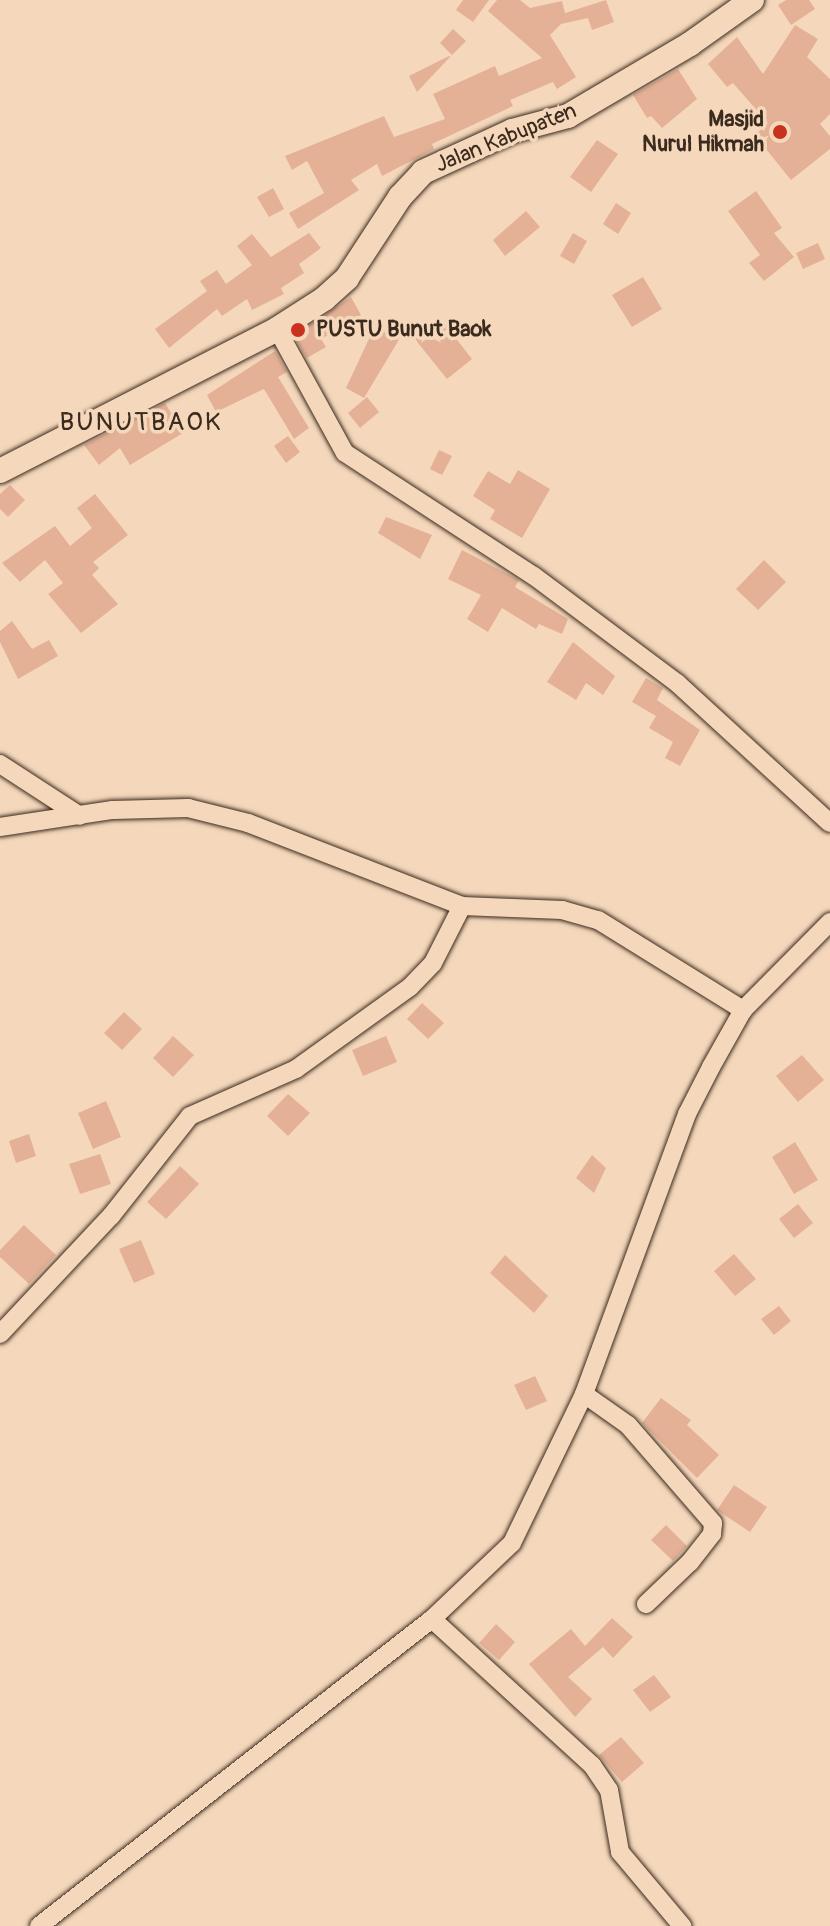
<!DOCTYPE html>
<style>
body{margin:0}
#map{position:relative;width:830px;height:1926px;overflow:hidden;background:#f5d8bb;font-family:Pangolin,sans-serif}
div>[style]{position:absolute}
.building>*{inset:0;background:#e4b196}
.roads{filter:drop-shadow(0 0 2px #3b2a1e) drop-shadow(0 0 2px #3b2a1e)}
.street>*{height:18px;margin:-9px;padding:0 9px;transform-origin:9px;border-radius:9px;background:#f5d8bb}
.secondary>*{height:24px;margin:-12px;padding:0 12px;transform-origin:12px;border-radius:12px;background:#f5d8bb}
.dots>*{width:22px;height:22px;translate:-50% -50%;box-sizing:border-box;border:4px solid #f5d8bb;border-radius:50%}
span{translate:-50% -50%;white-space:nowrap;text-align:center;line-height:1.15;-webkit-text-stroke:7px #f5d8bb;paint-order:stroke}
.poi-label{font-size:22px;color:#3b2a1e;font-weight:700}
.right{translate:-100% -50%;text-align:right}
.left{translate:0 -50%;text-align:left}
.street-label{font-size:22px;color:#3b2a1e}
.quarter-label{font-size:26px;color:#3b2a1e;letter-spacing:2px}
</style>
<div id="map">
<div class="building">
<div style="clip-path:polygon(463px 0,489px 0,473px 22px,456px 10px)"></div>
<div style="clip-path:polygon(497px 0,520px 0,530px 8px,562px 1px,565px 13px,606px 0,614px 22px,592px 30px,588px 18px,561px 24px,550px 35px,576px 77px,557px 89px,553px 82px,510px 100px,513px 106px,432px 144px,434px 149px,382px 176px,377px 164px,351px 180px,359px 190px,298px 229px,289px 213px,324px 193px,307px 161px,292px 170px,285px 156px,384px 116px,394px 137px,445px 119px,433px 94px,495px 66px,499px 76px,542px 58px,488px 11px)"></div>
<div style="clip-path:polygon(786px 0,809px 0,815px 9px,791px 25px,778px 5px)"></div>
<div style="clip-path:polygon(795px 25px,818px 39px,807px 57px,830px 79px,830px 114px,820px 124px,830px 136px,830px 149px,791px 180px,754px 134px,768px 123px,733px 83px,727px 87px,708px 64px,737px 37px,763px 74px)"></div>
<div style="clip-path:polygon(453px 29px,466px 41px,452px 55px,440px 43px)"></div>
<div style="clip-path:polygon(449px 56px,450px 57px,417px 92px,409px 76px)"></div>
<div style="clip-path:polygon(678px 69px,697px 99px,662px 128px,651px 116px,647px 118px,633px 95px)"></div>
<div style="clip-path:polygon(597px 140px,618px 154px,591px 192px,570px 177px)"></div>
<div style="clip-path:polygon(273px 188px,284px 209px,269px 217px,257px 197px)"></div>
<div style="clip-path:polygon(756px 191px,782px 228px,774px 233px,794px 257px,764px 281px,749px 263px,760px 255px,728px 211px)"></div>
<div style="clip-path:polygon(616px 203px,631px 213px,618px 234px,603px 224px)"></div>
<div style="clip-path:polygon(526px 211px,540px 227px,505px 256px,493px 240px)"></div>
<div style="clip-path:polygon(309px 233px,321px 248px,299px 264px,304px 273px,281px 288px,284px 294px,252px 310px,247px 299px,222px 316px,217px 309px,169px 348px,155px 329px,207px 291px,200px 281px,217px 270px,226px 284px,252px 265px,237px 246px,252px 234px,271px 257px)"></div>
<div style="clip-path:polygon(573px 233px,587px 241px,574px 264px,560px 256px)"></div>
<div style="clip-path:polygon(818px 243px,825px 259px,803px 269px,796px 253px)"></div>
<div style="clip-path:polygon(643px 277px,662px 309px,632px 327px,612px 295px)"></div>
<div style="clip-path:polygon(351px 297px,361px 315px,321px 339px,326px 347px,307px 358px,294px 336px)"></div>
<div style="clip-path:polygon(440px 318px,472px 359px,447px 379px,414px 338px)"></div>
<div style="clip-path:polygon(375px 326px,400px 338px,364px 398px,346px 388px)"></div>
<div style="clip-path:polygon(275px 351px,287px 372px,278px 377px,309px 428px,294px 439px,264px 389px,216px 412px,207px 395px)"></div>
<div style="clip-path:polygon(367px 397px,379px 412px,360px 428px,348px 413px)"></div>
<div style="clip-path:polygon(165px 403px,183px 433px,130px 465px,120px 448px,99px 465px,84px 445px)"></div>
<div style="clip-path:polygon(288px 436px,300px 452px,286px 463px,274px 446px)"></div>
<div style="clip-path:polygon(439px 450px,452px 456px,442px 475px,430px 469px)"></div>
<div style="clip-path:polygon(518px 470px,550px 489px,522px 538px,490px 519px,495px 510px,473px 496px,488px 471px,510px 484px)"></div>
<div style="clip-path:polygon(10px 485px,25px 500px,8px 517px,0 509px,0 494px)"></div>
<div style="clip-path:polygon(95px 494px,128px 535px,93px 562px,99px 568px,92px 575px,118px 604px,81px 633px,48px 594px,63px 583px,45px 560px,20px 582px,2px 563px,55px 526px,70px 546px,92px 528px,77px 508px)"></div>
<div style="clip-path:polygon(386px 517px,432px 535px,420px 559px,378px 533px)"></div>
<div style="clip-path:polygon(462px 550px,519px 580px,515px 587px,568px 619px,562px 634px,539px 624px,536px 629px,502px 608px,488px 632px,467px 619px,481px 595px,448px 579px)"></div>
<div style="clip-path:polygon(764px 560px,786px 582px,758px 610px,736px 589px)"></div>
<div style="clip-path:polygon(12px 621px,32px 649px,49px 640px,58px 656px,18px 679px,0 642px,0 631px)"></div>
<div style="clip-path:polygon(573px 642px,615px 676px,603px 695px,586px 683px,576px 700px,547px 682px)"></div>
<div style="clip-path:polygon(646px 678px,663px 688px,657px 700px,700px 730px,680px 766px,665px 758px,673px 742px,649px 728px,656px 716px,632px 702px)"></div>
<div style="clip-path:polygon(422px 1003px,444px 1023px,428px 1039px,407px 1019px)"></div>
<div style="clip-path:polygon(124px 1012px,142px 1029px,122px 1050px,104px 1033px)"></div>
<div style="clip-path:polygon(173px 1036px,194px 1055px,173px 1077px,153px 1058px)"></div>
<div style="clip-path:polygon(386px 1036px,397px 1062px,363px 1076px,352px 1050px)"></div>
<div style="clip-path:polygon(802px 1055px,824px 1080px,798px 1102px,776px 1076px)"></div>
<div style="clip-path:polygon(288px 1094px,310px 1113px,288px 1136px,267px 1116px)"></div>
<div style="clip-path:polygon(106px 1101px,121px 1137px,93px 1149px,78px 1113px)"></div>
<div style="clip-path:polygon(29px 1134px,36px 1156px,16px 1163px,9px 1141px)"></div>
<div style="clip-path:polygon(795px 1142px,818px 1180px,794px 1194px,772px 1157px)"></div>
<div style="clip-path:polygon(100px 1154px,111px 1184px,80px 1194px,69px 1164px)"></div>
<div style="clip-path:polygon(592px 1155px,606px 1168px,594px 1193px,576px 1178px)"></div>
<div style="clip-path:polygon(180px 1166px,199px 1184px,166px 1219px,147px 1202px)"></div>
<div style="clip-path:polygon(798px 1204px,813px 1223px,794px 1238px,779px 1219px)"></div>
<div style="clip-path:polygon(24px 1225px,56px 1255px,29px 1284px,0 1257px,0 1250px)"></div>
<div style="clip-path:polygon(141px 1240px,155px 1274px,134px 1283px,119px 1249px)"></div>
<div style="clip-path:polygon(734px 1254px,756px 1279px,735px 1296px,714px 1271px)"></div>
<div style="clip-path:polygon(505px 1255px,548px 1296px,534px 1313px,490px 1273px)"></div>
<div style="clip-path:polygon(779px 1306px,791px 1321px,774px 1335px,761px 1319px)"></div>
<div style="clip-path:polygon(535px 1376px,547px 1401px,526px 1410px,514px 1385px)"></div>
<div style="clip-path:polygon(661px 1398px,691px 1420px,687px 1425px,719px 1455px,697px 1478px,642px 1423px)"></div>
<div style="clip-path:polygon(734px 1485px,767px 1507px,750px 1532px,717px 1510px)"></div>
<div style="clip-path:polygon(666px 1525px,687px 1546px,673px 1561px,651px 1540px)"></div>
<div style="clip-path:polygon(612px 1618px,633px 1637px,613px 1658px,603px 1647px,568px 1677px,592px 1699px,575px 1717px,529px 1664px,571px 1629px,585px 1646px)"></div>
<div style="clip-path:polygon(496px 1624px,515px 1642px,499px 1660px,479px 1643px)"></div>
<div style="clip-path:polygon(654px 1675px,671px 1697px,650px 1712px,633px 1690px)"></div>
<div style="clip-path:polygon(621px 1737px,644px 1763px,622px 1782px,599px 1755px)"></div>
</div>
<div class="roads">
<div class="street">
<div style="left:277px;top:329px;width:141px;rotate:61.3deg"></div>
<div style="left:345px;top:453px;width:225px;rotate:33.1deg"></div>
<div style="left:534px;top:576px;width:179px;rotate:36.8deg"></div>
<div style="left:677px;top:683px;width:207px;rotate:42.5deg"></div>
<div style="left:0;top:764px;width:95px;rotate:33deg"></div>
<div style="left:0;top:827px;width:114px;rotate:-8.6deg"></div>
<div style="left:113px;top:810px;width:75px;rotate:-1.5deg"></div>
<div style="left:188px;top:808px;width:62px;rotate:14deg"></div>
<div style="left:248px;top:823px;width:230px;rotate:21.2deg"></div>
<div style="left:462px;top:906px;width:100px;rotate:2.3deg"></div>
<div style="left:562px;top:910px;width:37px;rotate:16deg"></div>
<div style="left:598px;top:920px;width:171px;rotate:31.8deg"></div>
<div style="left:0;top:1334px;width:162px;rotate:-46.8deg"></div>
<div style="left:111px;top:1216px;width:127px;rotate:-51.7deg"></div>
<div style="left:190px;top:1116px;width:116px;rotate:-23.9deg"></div>
<div style="left:296px;top:1069px;width:140px;rotate:-35.7deg"></div>
<div style="left:410px;top:987px;width:33px;rotate:-46deg"></div>
<div style="left:433px;top:963px;width:64px;rotate:-63deg"></div>
<div style="left:584px;top:1394px;width:54px;rotate:35.2deg"></div>
<div style="left:628px;top:1425px;width:130px;rotate:49.1deg"></div>
<div style="left:713px;top:1523px;width:11px;rotate:95deg"></div>
<div style="left:712px;top:1534px;width:36px;rotate:128deg"></div>
<div style="left:690px;top:1562px;width:61px;rotate:136.3deg"></div>
<div style="left:432px;top:1619px;width:217px;rotate:42.4deg"></div>
<div style="left:592px;top:1765px;width:30px;rotate:56deg"></div>
<div style="left:609px;top:1790px;width:63px;rotate:79.9deg"></div>
<div style="left:620px;top:1852px;width:97px;rotate:50deg"></div>
<div style="left:39px;top:1926px;width:499px;rotate:-38deg"></div>
<div style="left:432px;top:1619px;width:110px;rotate:-43.5deg"></div>
<div style="left:512px;top:1543px;width:165px;rotate:-64.2deg"></div>
<div style="left:584px;top:1394px;width:298px;rotate:-69.8deg"></div>
<div style="left:687px;top:1114px;width:53px;rotate:-62.9deg"></div>
<div style="left:711px;top:1067px;width:65px;rotate:-60.7deg"></div>
<div style="left:743px;top:1010px;width:124px;rotate:-45.3deg"></div>
</div>
<div class="secondary">
<div style="left:0;top:471px;width:311px;rotate:-27.1deg"></div>
<div style="left:277px;top:329px;width:56px;rotate:-32.6deg"></div>
<div style="left:324px;top:299px;width:31px;rotate:-42deg"></div>
<div style="left:347px;top:278px;width:97px;rotate:-56.8deg"></div>
<div style="left:400px;top:197px;width:34px;rotate:-47deg"></div>
<div style="left:423px;top:172px;width:98px;rotate:-24.7deg"></div>
<div style="left:512px;top:131px;width:58px;rotate:-15deg"></div>
<div style="left:568px;top:116px;width:142px;rotate:-30.5deg"></div>
<div style="left:690px;top:44px;width:76px;rotate:-35.4deg"></div>
</div>
</div>
<div class="dots">
<div style="left:780px;top:132px;background:#c8321e"></div>
<div style="left:298px;top:330px;background:#c8321e"></div>
</div>
<div class="poi-label">
<span class="right" style="left:764px;top:132px">Masjid<br>Nurul Hikmah</span>
<span class="left" style="left:316px;top:330px">PUSTU Bunut Baok</span>
</div>
<div class="street-label">
<span style="left:506px;top:138px;rotate:-22deg">Jalan Kabupaten</span>
</div>
<div class="quarter-label">
<span style="left:141px;top:423px">BUNUTBAOK</span>
</div>
</div>
